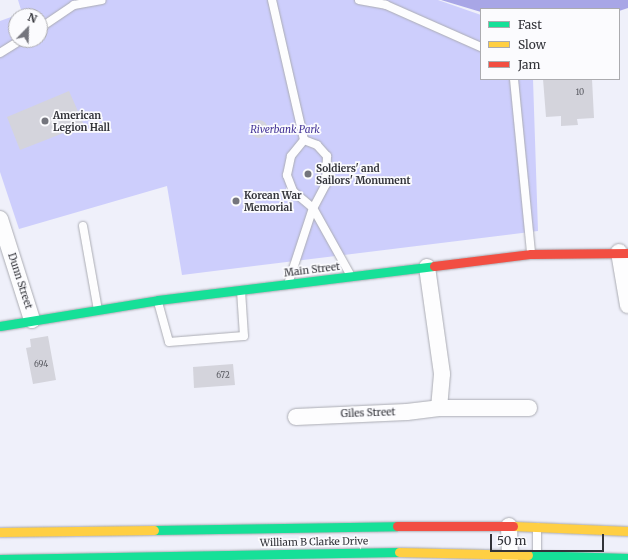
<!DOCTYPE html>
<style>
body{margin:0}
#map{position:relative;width:628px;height:560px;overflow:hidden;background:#eff0fa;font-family:Merriweather,serif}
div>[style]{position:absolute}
.green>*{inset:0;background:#cdcefc}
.water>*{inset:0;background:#a8a6e6}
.building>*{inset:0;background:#d4d4dc}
.round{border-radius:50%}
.roads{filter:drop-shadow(0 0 1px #abacb3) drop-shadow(0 0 1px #abacb3)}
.lane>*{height:8px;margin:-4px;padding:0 4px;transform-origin:4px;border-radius:4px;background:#fdfdfe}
.street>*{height:16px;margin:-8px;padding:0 8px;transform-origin:8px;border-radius:8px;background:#fdfdfe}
.fast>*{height:9px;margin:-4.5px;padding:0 4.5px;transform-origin:4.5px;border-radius:4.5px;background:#16e098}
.slow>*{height:9px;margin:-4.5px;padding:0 4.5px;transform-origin:4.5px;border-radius:4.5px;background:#ffcf43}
.jam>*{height:9px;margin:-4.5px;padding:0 4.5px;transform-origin:4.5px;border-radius:4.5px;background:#f24e42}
.dots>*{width:11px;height:11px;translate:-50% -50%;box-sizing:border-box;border:2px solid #fbfbfe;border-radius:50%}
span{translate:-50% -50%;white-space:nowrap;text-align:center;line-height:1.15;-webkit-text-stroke:3.5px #fbfbfe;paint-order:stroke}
.number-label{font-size:8px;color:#5a5b62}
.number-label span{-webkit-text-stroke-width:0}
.poi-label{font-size:10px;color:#323339;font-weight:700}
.left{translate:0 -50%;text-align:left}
.park-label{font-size:10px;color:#413195;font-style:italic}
.street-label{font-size:10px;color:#323339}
.legend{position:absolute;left:480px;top:8px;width:140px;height:72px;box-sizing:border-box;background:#fbfbfe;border:1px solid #ababaf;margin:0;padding:5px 7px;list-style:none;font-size:12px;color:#323339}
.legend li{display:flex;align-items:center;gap:8px;height:20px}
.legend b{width:20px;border:1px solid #ababaf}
.north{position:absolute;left:8px;top:8px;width:40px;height:40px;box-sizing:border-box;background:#fbfbfe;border:1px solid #ababaf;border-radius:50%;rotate:23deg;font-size:11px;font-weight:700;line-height:16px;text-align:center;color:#323339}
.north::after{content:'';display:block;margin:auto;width:14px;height:18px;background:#74757d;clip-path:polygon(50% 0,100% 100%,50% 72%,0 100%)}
.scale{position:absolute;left:490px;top:534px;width:114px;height:18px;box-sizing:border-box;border:2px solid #323339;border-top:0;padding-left:5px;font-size:12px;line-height:14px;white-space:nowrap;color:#323339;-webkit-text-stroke:3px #fbfbfe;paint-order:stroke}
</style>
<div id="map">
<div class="green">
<div style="clip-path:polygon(evenodd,18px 0,438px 0,481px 15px,481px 79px,533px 79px,538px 231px,182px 275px,167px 186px,19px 229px,0 172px,0 21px,22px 13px,18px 0,16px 16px,40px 16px,40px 40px,16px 40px,16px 16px)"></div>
</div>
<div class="water">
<div style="clip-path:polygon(441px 0,628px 0,628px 8px,619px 11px,619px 9px,481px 9px,481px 12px)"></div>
</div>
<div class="building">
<div style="clip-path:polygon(543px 79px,592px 79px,594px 118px,577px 119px,578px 125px,561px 126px,561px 116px,546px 117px)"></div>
<div style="clip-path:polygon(69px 91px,84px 125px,20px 150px,7px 117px)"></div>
<div class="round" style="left:250px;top:120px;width:18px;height:18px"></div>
<div style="clip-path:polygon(48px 336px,56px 380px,33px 384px,26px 348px,31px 347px,30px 339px)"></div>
<div style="clip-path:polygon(233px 364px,235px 385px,194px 388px,193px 367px)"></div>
</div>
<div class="roads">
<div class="lane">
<div style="left:272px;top:0;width:144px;rotate:77.1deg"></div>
<div style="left:304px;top:140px;width:14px;rotate:21deg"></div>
<div style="left:317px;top:145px;width:15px;rotate:48deg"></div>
<div style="left:327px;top:156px;width:28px;rotate:92deg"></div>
<div style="left:326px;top:184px;width:27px;rotate:118deg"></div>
<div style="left:313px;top:208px;width:78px;rotate:60.8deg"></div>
<div style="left:359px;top:0;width:27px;rotate:10deg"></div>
<div style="left:386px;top:5px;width:104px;rotate:23.9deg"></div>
<div style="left:40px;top:28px;width:41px;rotate:-34.1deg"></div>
<div style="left:74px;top:5px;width:28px;rotate:-10deg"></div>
<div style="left:0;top:53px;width:25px;rotate:-32deg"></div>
<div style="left:514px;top:79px;width:175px;rotate:84.4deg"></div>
<div style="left:83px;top:226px;width:85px;rotate:79.9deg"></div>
<div style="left:289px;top:281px;width:77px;rotate:-71.8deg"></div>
<div style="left:313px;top:208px;width:26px;rotate:-140deg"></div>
<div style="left:293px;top:191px;width:17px;rotate:-111deg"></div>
<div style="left:287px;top:175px;width:19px;rotate:-78deg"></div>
<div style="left:291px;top:156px;width:21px;rotate:-51deg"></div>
<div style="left:158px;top:302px;width:41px;rotate:74.6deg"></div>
<div style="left:169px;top:342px;width:75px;rotate:-4.6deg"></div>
<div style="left:244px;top:336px;width:45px;rotate:-93.8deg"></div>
<div style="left:537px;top:527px;width:27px;rotate:90deg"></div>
</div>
<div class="street">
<div style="left:0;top:219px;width:106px;rotate:72.4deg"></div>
<div style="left:619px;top:252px;width:54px;rotate:80.4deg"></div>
<div style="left:427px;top:267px;width:108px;rotate:82deg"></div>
<div style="left:442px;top:374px;width:34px;rotate:95deg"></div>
<div style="left:296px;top:417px;width:111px;rotate:-2.6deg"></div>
<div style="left:407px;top:412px;width:32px;rotate:-7deg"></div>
<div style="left:439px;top:408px;width:90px"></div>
<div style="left:509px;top:526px;width:34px;rotate:88deg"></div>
</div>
<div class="fast">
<div style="left:0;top:326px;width:160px;rotate:-9.3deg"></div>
<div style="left:158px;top:300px;width:278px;rotate:-7deg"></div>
<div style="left:154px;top:530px;width:243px;rotate:-0.9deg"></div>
<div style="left:528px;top:555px;width:100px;rotate:1.7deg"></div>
<div style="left:0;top:559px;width:399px;rotate:-1deg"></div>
</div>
<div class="slow">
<div style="left:513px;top:526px;width:115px;rotate:2.5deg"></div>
<div style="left:0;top:532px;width:154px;rotate:-0.7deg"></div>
<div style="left:399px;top:552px;width:129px;rotate:1.3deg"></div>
</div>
<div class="jam">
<div style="left:434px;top:266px;width:98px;rotate:-7.1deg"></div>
<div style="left:531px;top:254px;width:97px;rotate:-0.6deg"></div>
<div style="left:397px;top:526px;width:116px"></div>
</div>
</div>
<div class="dots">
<div style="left:45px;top:121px;background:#74757d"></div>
<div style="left:308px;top:174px;background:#74757d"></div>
<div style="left:236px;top:201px;background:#74757d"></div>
</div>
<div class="number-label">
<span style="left:580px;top:93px">10</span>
<span style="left:41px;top:365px">694</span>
<span style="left:223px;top:376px">672</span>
</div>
<div class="poi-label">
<span class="left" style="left:53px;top:121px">American<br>Legion Hall</span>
<span class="left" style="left:316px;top:174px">Soldiers' and<br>Sailors' Monument</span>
<span class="left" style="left:244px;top:201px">Korean War<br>Memorial</span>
</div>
<div class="park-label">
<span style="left:285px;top:130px">Riverbank Park</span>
</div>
<div class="street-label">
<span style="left:312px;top:270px;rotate:-7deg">Main Street</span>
<span style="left:20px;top:281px;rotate:72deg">Dunn Street</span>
<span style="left:368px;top:413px;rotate:-2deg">Giles Street</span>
<span style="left:314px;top:542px;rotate:-1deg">William B Clarke Drive</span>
</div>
<ul class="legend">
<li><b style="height:5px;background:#16e098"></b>Fast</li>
<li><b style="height:5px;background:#ffcf43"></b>Slow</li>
<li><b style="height:5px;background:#f24e42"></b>Jam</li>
</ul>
<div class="north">N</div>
<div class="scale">50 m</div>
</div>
